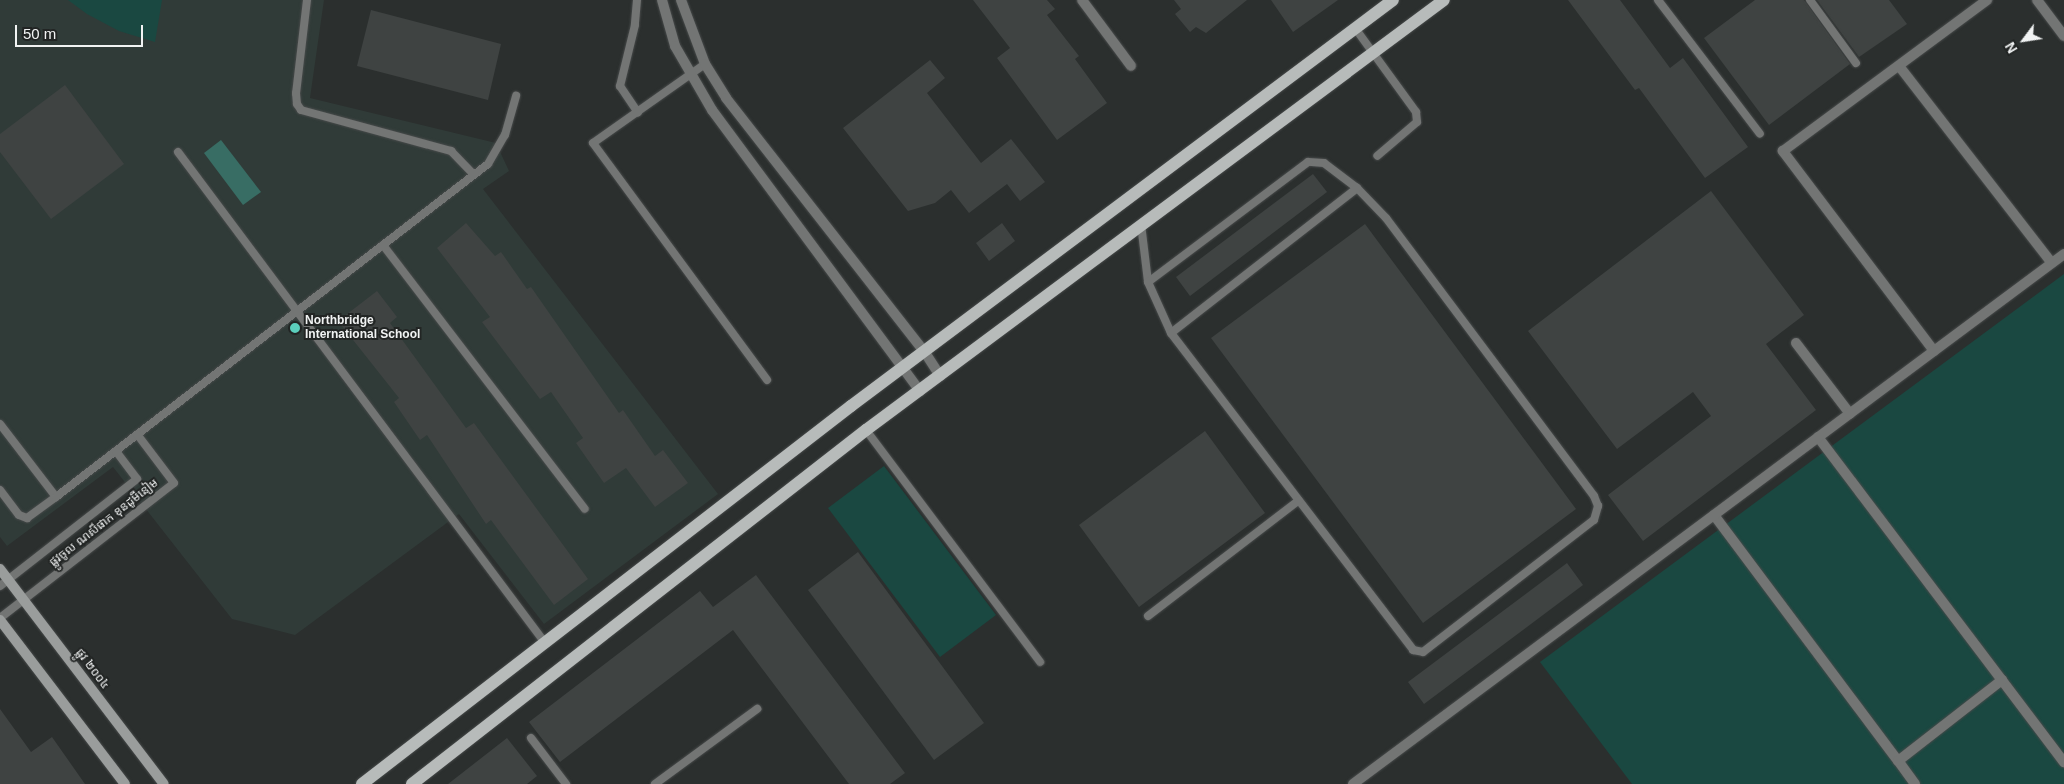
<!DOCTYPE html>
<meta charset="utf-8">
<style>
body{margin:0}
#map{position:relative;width:2064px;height:784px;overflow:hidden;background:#2b2f2e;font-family:Arial,"Noto Sans Khmer",sans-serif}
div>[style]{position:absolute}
.built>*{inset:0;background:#303b38}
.green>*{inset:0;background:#1a4841}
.water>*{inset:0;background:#386d64}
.building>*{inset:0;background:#3f4342}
.roads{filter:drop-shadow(0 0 1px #474a4a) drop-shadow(0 0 1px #474a4a)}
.lane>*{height:8px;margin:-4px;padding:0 4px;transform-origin:4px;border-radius:4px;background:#737574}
.street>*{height:10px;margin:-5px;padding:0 5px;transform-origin:5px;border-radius:5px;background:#737574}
.secondary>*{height:10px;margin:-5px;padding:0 5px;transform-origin:5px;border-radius:5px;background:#9a9d9c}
.primary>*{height:12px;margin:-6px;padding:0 6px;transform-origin:6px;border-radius:6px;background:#b7bbba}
.dots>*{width:14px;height:14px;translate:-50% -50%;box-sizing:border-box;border:2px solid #222524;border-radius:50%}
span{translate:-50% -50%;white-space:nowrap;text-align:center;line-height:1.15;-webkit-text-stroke:4px #222524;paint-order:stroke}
.poi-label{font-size:12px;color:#f1f3f3;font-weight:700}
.left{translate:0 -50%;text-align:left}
.street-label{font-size:12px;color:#f1f3f3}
.north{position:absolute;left:1999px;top:15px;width:50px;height:50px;-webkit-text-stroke:4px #222524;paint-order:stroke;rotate:239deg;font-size:14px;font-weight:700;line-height:20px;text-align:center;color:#f1f3f3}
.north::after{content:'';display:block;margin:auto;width:18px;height:22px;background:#f1f3f3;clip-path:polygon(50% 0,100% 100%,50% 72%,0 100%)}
.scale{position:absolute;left:15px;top:25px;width:128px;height:22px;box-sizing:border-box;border:2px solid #f1f3f3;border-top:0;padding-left:6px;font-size:15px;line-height:18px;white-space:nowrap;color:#f1f3f3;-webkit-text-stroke:4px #222524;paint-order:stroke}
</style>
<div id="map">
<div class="built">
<div style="clip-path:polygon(0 0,324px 0,310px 98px,496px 143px,509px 171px,483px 189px,718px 494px,544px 624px,459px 514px,295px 635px,232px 619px,113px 467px,7px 546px,0 537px)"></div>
</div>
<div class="green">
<div style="clip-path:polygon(68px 0,162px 0,155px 42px,119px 31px,87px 14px)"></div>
<div style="clip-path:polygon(2064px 274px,2064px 784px,1632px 784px,1540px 662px)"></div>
<div style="clip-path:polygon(884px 466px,996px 615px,940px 657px,828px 508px)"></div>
</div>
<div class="water">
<div style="clip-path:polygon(221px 140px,261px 192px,243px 205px,204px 153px)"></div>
</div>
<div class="building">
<div style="clip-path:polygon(973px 0,1047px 0,1055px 9px,1047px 15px,1079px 56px,1075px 59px,1107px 103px,1057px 140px,997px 58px,1010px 48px)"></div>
<div style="clip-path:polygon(1174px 0,1247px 0,1206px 33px,1196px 27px,1190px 32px,1175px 14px,1181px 9px)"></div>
<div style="clip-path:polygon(1271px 0,1338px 0,1293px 32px)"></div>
<div style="clip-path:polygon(1568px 0,1620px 0,1670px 68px,1683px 58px,1748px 147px,1705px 178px,1639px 88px,1635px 90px)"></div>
<div style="clip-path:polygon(1755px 0,1804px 0,1850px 64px,1769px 125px,1704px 38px)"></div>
<div style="clip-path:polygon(1817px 0,1889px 0,1907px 24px,1859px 57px)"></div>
<div style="clip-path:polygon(371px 10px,501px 44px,488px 100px,357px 66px)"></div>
<div style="clip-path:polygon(930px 60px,945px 78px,927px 93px,981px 163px,1011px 139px,1045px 182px,1020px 201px,1007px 184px,969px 213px,951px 190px,935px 203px,908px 211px,843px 128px)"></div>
<div style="clip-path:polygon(65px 85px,124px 164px,51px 219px,0 152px,0 134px)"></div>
<div style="clip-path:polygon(1313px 174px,1327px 192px,1190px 296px,1176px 277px)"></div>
<div style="clip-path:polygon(1711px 191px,1804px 315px,1766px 344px,1816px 410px,1643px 541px,1608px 495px,1711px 416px,1693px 392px,1617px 449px,1528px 331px)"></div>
<div style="clip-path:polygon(466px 223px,495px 256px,501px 252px,527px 289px,531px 287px,619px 413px,623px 410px,655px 456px,663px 450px,688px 483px,655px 507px,626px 468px,604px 483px,576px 443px,583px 438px,551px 392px,540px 399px,482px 322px,490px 317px,437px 248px)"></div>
<div style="clip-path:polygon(1002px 223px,1015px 241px,989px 261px,976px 243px)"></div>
<div style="clip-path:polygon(1365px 224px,1576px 509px,1423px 623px,1211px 338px)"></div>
<div style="clip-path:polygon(377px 291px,397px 317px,390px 323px,466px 428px,474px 423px,588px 579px,554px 605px,491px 520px,486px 524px,427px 435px,420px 440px,394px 402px,399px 398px,338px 321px)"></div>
<div style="clip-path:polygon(1205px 431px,1265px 513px,1139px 607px,1079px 525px)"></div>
<div style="clip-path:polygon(858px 552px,984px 723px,934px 760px,808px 590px)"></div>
<div style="clip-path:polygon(1567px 563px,1583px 585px,1424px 704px,1408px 682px)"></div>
<div style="clip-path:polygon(756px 575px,905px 773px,890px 784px,849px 784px,733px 630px,560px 762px,529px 722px,700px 591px,713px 607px)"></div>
<div style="clip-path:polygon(0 709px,31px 752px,52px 737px,85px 784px,0 784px)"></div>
<div style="clip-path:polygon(507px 738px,537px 776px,527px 784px,448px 784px)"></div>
</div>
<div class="roads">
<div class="lane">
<div style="left:307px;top:0;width:94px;rotate:96.7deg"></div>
<div style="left:296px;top:93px;width:11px;rotate:85deg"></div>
<div style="left:297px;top:104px;width:7px;rotate:56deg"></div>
<div style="left:301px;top:110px;width:156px;rotate:15.3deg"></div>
<div style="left:451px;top:151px;width:33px;rotate:46deg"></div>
<div style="left:637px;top:0;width:25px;rotate:95deg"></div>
<div style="left:635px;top:25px;width:63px;rotate:103.8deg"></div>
<div style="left:620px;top:86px;width:32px;rotate:56deg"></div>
<div style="left:1658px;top:0;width:168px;rotate:52.7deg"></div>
<div style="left:1810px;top:0;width:78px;rotate:53.9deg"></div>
<div style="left:1355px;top:28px;width:104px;rotate:54deg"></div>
<div style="left:1416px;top:112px;width:10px;rotate:84deg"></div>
<div style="left:1417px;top:122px;width:52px;rotate:139.6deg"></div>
<div style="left:705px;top:64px;width:137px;rotate:144.8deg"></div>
<div style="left:593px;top:143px;width:294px;rotate:53.7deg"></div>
<div style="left:178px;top:152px;width:613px;rotate:53.22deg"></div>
<div style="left:1141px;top:224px;width:58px;rotate:83.1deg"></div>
<div style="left:1148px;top:282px;width:56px;rotate:65.7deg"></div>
<div style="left:1171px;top:333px;width:399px;rotate:52.6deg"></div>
<div style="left:1413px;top:650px;width:10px;rotate:11deg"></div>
<div style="left:1423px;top:652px;width:216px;rotate:-37.7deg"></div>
<div style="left:1594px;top:520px;width:15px;rotate:-74deg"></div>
<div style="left:1598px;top:506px;width:11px;rotate:-112deg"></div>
<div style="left:1594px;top:496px;width:347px;rotate:-126.8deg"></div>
<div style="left:1386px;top:218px;width:42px;rotate:-134deg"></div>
<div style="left:1357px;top:188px;width:41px;rotate:-142.9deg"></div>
<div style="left:1324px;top:163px;width:16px;rotate:-176deg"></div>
<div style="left:1308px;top:162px;width:200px;rotate:143.1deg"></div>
<div style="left:383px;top:245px;width:332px;rotate:52.6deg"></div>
<div style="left:1171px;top:333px;width:236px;rotate:-37.9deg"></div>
<div style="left:0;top:424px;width:92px;rotate:52.5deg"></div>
<div style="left:866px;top:430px;width:290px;rotate:53.1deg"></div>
<div style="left:0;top:490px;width:31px;rotate:53deg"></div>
<div style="left:19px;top:515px;width:9px;rotate:21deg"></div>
<div style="left:27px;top:518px;width:36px;rotate:-36deg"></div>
<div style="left:56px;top:497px;width:545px;rotate:-37.63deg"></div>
<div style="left:488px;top:164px;width:34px;rotate:-60deg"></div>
<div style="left:505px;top:135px;width:41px;rotate:-74.2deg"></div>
<div style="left:0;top:586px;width:174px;rotate:-38deg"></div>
<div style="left:137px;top:479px;width:35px;rotate:-127deg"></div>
<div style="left:1148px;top:616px;width:190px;rotate:-37.5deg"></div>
<div style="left:0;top:618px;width:220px;rotate:-37.8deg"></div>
<div style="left:174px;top:483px;width:61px;rotate:-127.1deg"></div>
<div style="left:531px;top:738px;width:58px;rotate:52.7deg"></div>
<div style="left:655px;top:784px;width:127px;rotate:-36.3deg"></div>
</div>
<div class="street">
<div style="left:662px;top:0;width:48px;rotate:74.2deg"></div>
<div style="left:675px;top:46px;width:74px;rotate:60deg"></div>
<div style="left:712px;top:110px;width:350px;rotate:53.5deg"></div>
<div style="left:681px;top:0;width:68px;rotate:69.4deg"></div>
<div style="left:705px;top:64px;width:40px;rotate:58deg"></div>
<div style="left:726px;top:98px;width:321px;rotate:52deg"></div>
<div style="left:924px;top:351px;width:30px;rotate:57deg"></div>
<div style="left:1082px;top:0;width:82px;rotate:53.4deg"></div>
<div style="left:2037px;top:0;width:45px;rotate:53.1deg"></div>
<div style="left:1899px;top:66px;width:249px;rotate:52.2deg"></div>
<div style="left:1796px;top:343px;width:89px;rotate:52.7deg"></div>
<div style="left:1934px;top:351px;width:251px;rotate:-127.1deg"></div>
<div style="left:1783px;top:151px;width:254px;rotate:-36.5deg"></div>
<div style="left:1818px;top:437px;width:408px;rotate:52.9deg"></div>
<div style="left:1714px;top:515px;width:307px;rotate:53.2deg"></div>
<div style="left:1353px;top:784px;width:887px;rotate:-36.7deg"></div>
<div style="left:1915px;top:784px;width:29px;rotate:-126deg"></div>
<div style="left:1898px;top:761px;width:132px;rotate:-37.9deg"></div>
</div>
<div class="secondary">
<div style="left:0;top:569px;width:270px;rotate:52.7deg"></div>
<div style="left:0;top:620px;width:206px;rotate:52.7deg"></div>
</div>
<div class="primary">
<div style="left:362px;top:784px;width:618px;rotate:-37.7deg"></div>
<div style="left:851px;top:406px;width:677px;rotate:-36.84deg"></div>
<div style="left:412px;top:784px;width:576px;rotate:-37.94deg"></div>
<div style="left:866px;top:430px;width:720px;rotate:-36.65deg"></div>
</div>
</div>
<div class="dots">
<div style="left:295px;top:328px;background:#5bcebc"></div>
</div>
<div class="poi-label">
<span class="left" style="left:305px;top:328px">Northbridge<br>International School</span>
</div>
<div class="street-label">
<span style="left:104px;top:523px;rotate:-38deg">ផ្លូវចូល ណស៏ផាក ខុនដូមីនៀម</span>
<span style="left:92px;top:669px;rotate:53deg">ផ្លូវ ២០០៤</span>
</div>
<div class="north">N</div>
<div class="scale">50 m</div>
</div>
